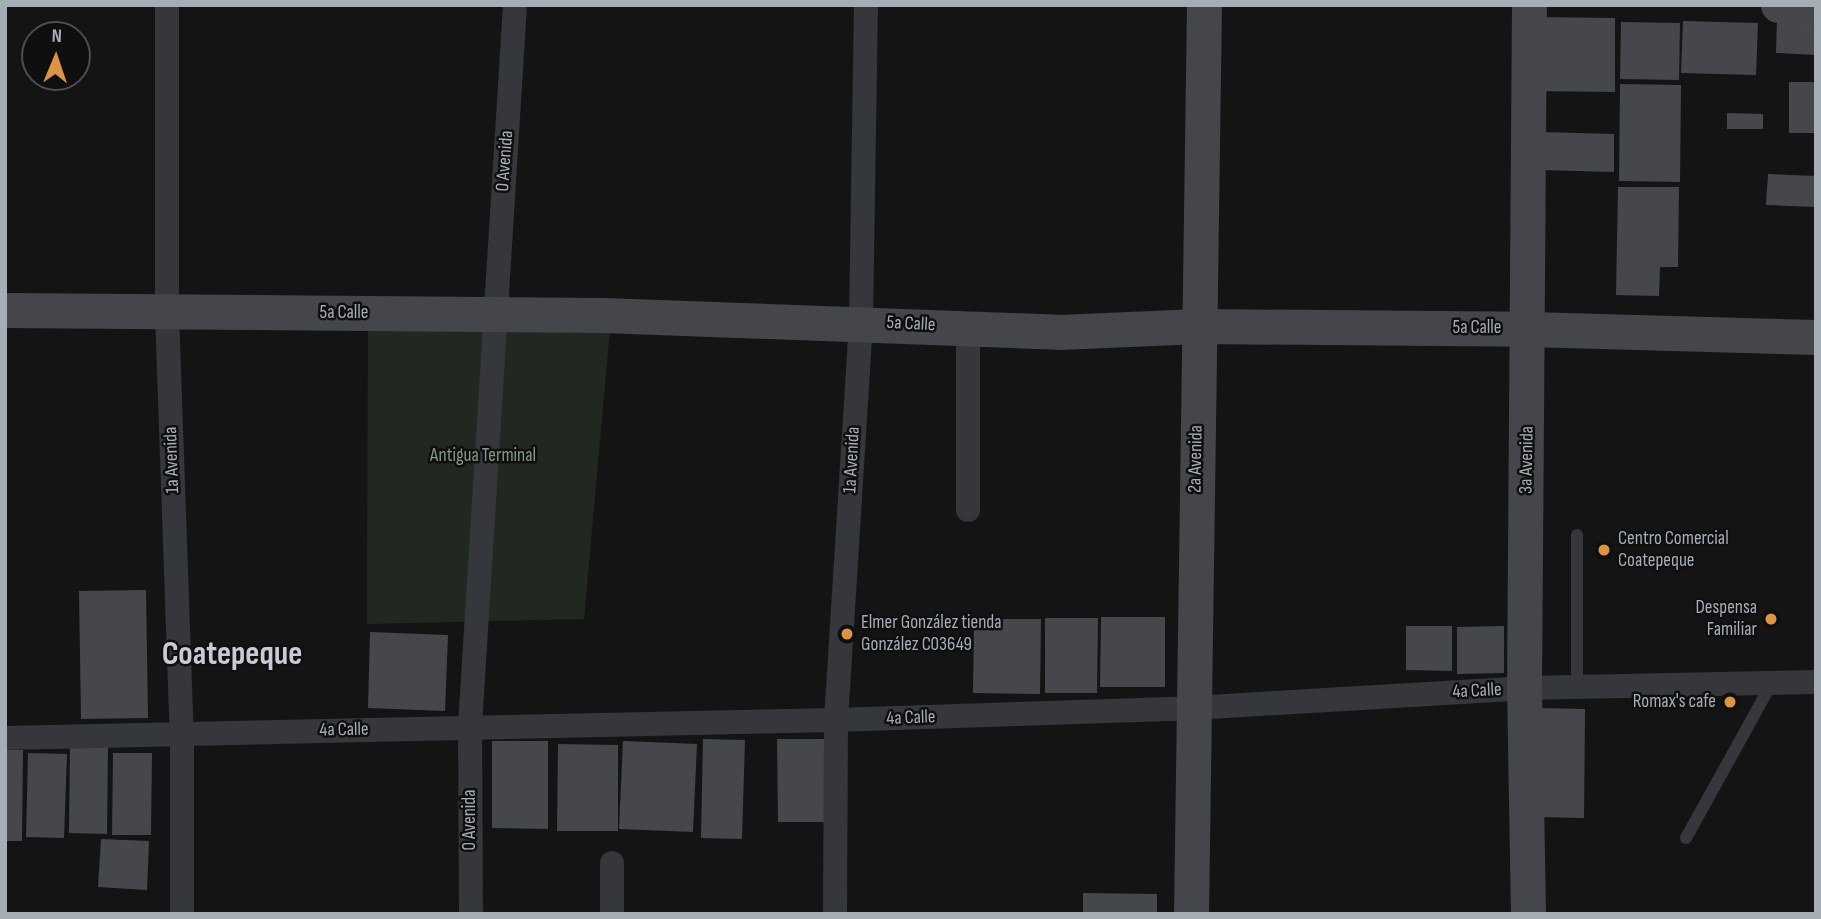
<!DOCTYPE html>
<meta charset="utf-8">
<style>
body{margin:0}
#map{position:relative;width:1821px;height:919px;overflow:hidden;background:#141415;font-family:"Sofia Sans Condensed",sans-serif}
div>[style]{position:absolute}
.green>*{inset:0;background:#212821}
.building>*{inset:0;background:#46474a}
.service>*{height:12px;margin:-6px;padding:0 6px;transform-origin:6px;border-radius:6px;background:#35373a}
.minor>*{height:24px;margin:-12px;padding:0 12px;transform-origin:12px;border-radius:12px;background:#35373a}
.secondary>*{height:35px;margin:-17.5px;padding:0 17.5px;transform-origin:17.5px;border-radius:17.5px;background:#44464a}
.dots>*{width:19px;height:19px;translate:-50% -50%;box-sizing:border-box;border:4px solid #0f0f10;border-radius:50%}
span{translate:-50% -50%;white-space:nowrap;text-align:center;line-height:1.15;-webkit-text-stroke:5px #0f0f10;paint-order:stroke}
.street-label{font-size:19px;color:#a7adb4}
.park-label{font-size:19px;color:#829d80}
.poi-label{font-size:19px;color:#a7adb4}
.left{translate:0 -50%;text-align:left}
.right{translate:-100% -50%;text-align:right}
.town-label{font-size:33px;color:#c8cbd1;font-weight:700}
.frame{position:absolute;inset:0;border:7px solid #a7adb4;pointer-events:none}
.north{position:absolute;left:21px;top:21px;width:70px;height:70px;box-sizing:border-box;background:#0f0f10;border:2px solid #4c4e52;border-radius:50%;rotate:2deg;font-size:19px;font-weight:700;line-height:28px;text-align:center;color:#a7adb4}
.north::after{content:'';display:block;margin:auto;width:24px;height:32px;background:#dd9544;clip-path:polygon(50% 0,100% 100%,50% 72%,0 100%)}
</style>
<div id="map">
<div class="green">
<div style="clip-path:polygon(368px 327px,610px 329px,584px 619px,367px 624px)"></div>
</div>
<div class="building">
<div style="clip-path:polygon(1533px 17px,1615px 18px,1615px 92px,1532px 91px)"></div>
<div style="clip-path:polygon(1777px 19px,1816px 21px,1816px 55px,1776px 53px)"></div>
<div style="clip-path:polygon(1683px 21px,1758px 23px,1756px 75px,1681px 73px)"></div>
<div style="clip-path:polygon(1621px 22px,1680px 23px,1679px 80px,1620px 79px)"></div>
<div style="clip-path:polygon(1789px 82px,1816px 82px,1816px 133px,1789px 133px)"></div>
<div style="clip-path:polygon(1620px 84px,1681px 85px,1680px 182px,1619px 181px)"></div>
<div style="clip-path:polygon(1727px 113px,1763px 114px,1763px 129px,1727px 129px)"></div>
<div style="clip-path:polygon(1541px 132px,1614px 134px,1614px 172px,1540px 170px)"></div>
<div style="clip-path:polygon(1768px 174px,1816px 176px,1816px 207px,1766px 205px)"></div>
<div style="clip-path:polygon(1618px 187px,1679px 187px,1678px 267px,1660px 267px,1659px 296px,1616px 295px)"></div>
<div style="clip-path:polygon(146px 590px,148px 718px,81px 719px,79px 591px)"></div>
<div style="clip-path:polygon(1101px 617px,1165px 617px,1165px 687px,1100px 687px)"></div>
<div style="clip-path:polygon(1045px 618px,1098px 618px,1097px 693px,1045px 693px)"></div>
<div style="clip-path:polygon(974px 619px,1041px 619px,1040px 694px,973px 693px)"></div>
<div style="clip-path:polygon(1406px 626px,1452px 626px,1452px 671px,1406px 670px)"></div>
<div style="clip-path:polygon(1504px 626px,1504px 673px,1457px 674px,1457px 627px)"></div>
<div style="clip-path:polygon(370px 632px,448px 635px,445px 711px,368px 708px)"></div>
<div style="clip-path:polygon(1539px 708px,1585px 709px,1584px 818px,1539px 817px)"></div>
<div style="clip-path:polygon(703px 739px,745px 740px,742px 839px,701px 838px)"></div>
<div style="clip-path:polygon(777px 739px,825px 739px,826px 822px,778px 822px)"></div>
<div style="clip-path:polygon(492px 741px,548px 741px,548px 829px,492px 828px)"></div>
<div style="clip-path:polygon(623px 741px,697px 744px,693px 832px,619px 829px)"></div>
<div style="clip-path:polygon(558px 744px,618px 745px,618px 831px,557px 831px)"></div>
<div style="clip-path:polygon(70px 745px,108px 746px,107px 834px,69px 833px)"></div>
<div style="clip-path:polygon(5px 750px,23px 750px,22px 841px,5px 841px)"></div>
<div style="clip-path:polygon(28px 753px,67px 754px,64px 838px,26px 837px)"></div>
<div style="clip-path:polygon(113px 753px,152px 753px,151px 835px,112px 835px)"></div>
<div style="clip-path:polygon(101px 839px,149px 841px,147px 890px,98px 887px)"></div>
<div style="clip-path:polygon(1083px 893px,1157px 894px,1157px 914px,1083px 914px)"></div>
</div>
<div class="service">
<div style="left:1577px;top:535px;width:152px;rotate:90deg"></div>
<div style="left:1686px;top:838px;width:177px;rotate:-61deg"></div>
</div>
<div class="minor">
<div style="left:167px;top:5px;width:308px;rotate:90deg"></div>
<div style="left:167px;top:313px;width:421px;rotate:88deg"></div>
<div style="left:182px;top:734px;width:180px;rotate:90deg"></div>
<div style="left:968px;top:510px;width:183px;rotate:-90deg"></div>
<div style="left:5px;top:738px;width:831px;rotate:-1.24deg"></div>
<div style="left:836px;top:720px;width:356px;rotate:-1.9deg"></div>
<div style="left:1192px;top:708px;width:333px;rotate:-3.4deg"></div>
<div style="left:1524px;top:688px;width:292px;rotate:-1.2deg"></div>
<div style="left:612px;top:863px;width:51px;rotate:90deg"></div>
<div style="left:471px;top:914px;width:188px;rotate:-90.3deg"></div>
<div style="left:470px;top:726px;width:722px;rotate:-86.43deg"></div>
<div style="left:835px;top:914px;width:194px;rotate:-89.7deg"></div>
<div style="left:836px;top:720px;width:400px;rotate:-86.4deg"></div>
<div style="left:861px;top:321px;width:316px;rotate:-89.1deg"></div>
</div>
<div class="secondary">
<div style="left:1778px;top:5px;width:38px;rotate:3deg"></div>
<div style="left:5px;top:310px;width:598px;rotate:0.48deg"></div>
<div style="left:603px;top:315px;width:456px;rotate:2.1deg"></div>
<div style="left:1059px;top:332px;width:140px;rotate:-2.5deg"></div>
<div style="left:1199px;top:326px;width:330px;rotate:0.5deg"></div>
<div style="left:1529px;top:329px;width:287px;rotate:1.6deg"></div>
<div style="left:1191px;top:914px;width:909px;rotate:-89.18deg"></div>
<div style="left:1528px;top:914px;width:226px;rotate:-91deg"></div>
<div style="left:1524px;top:688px;width:683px;rotate:-89.58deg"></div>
</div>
<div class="dots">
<div style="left:1604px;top:550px;background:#dd9544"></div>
<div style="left:1771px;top:619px;background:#dd9544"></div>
<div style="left:847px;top:634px;background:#dd9544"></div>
<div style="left:1730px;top:702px;background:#dd9544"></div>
</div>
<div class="street-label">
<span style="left:505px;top:161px;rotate:-86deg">0 Avenida</span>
<span style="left:344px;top:313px">5a Calle</span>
<span style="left:911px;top:324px;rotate:3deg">5a Calle</span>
<span style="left:1477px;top:328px">5a Calle</span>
<span style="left:1196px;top:459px;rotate:-89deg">2a Avenida</span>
<span style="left:172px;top:460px;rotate:-92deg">1a Avenida</span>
<span style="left:852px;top:460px;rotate:-87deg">1a Avenida</span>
<span style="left:1527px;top:460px;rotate:-89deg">3a Avenida</span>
<span style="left:1477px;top:691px;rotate:-3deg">4a Calle</span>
<span style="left:911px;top:718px;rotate:-2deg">4a Calle</span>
<span style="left:344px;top:730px;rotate:-1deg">4a Calle</span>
<span style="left:470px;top:820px;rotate:-90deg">0 Avenida</span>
</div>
<div class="park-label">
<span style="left:483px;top:456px">Antigua Terminal</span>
</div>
<div class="poi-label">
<span class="left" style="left:1618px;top:550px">Centro Comercial<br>Coatepeque</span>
<span class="right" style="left:1757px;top:619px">Despensa<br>Familiar</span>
<span class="left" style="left:861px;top:634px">Elmer González tienda<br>González C03649</span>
<span class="right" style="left:1716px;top:702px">Romax's cafe</span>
</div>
<div class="town-label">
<span style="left:232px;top:655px">Coatepeque</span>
</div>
<div class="frame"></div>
<div class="north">N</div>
</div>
